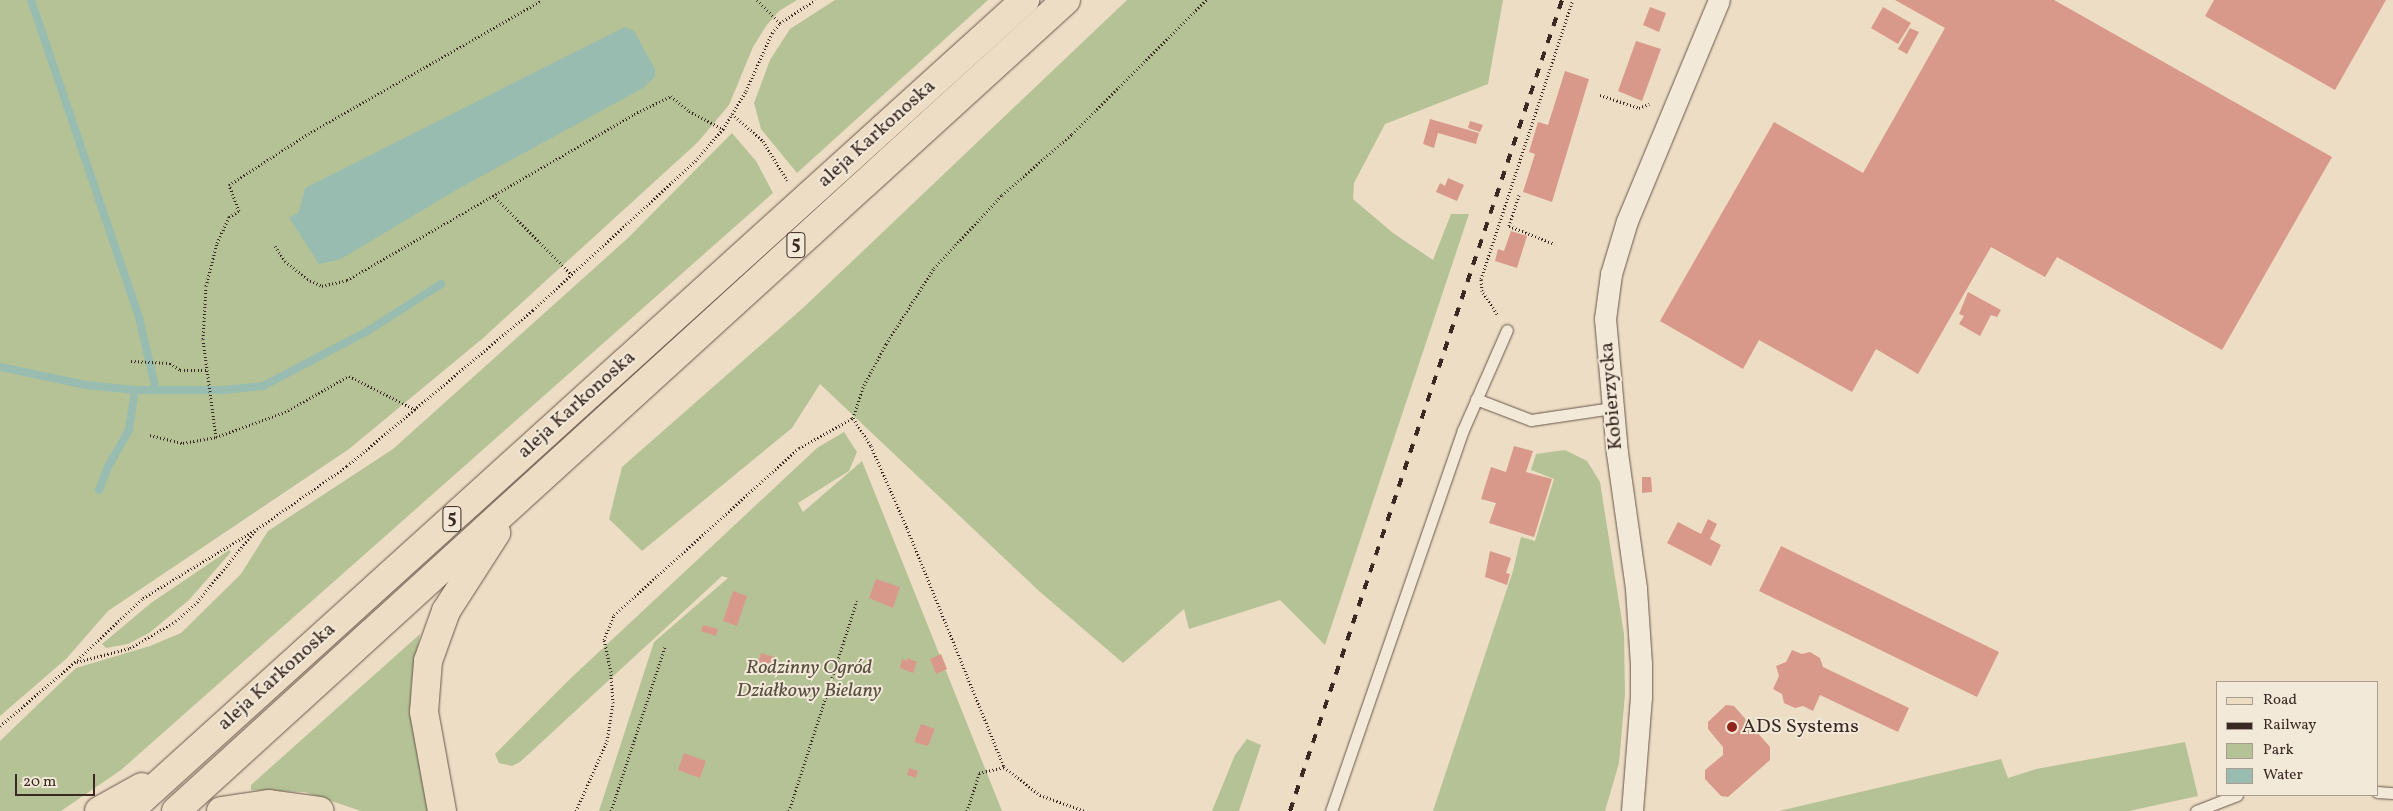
<!DOCTYPE html>
<meta charset="utf-8">
<style>
body{margin:0}
#map{position:relative;width:2393px;height:811px;overflow:hidden;background:#edddc4;font-family:Vollkorn,serif}
div>[style]{position:absolute}
.green>*{inset:0;background:#b5c296}
.water>*{inset:0;background:#99bcb1}
.stream>*{height:8px;margin:-4px;padding:0 4px;transform-origin:4px;border-radius:4px;background:#99bcb1}
.building>*{inset:0;background:#d9998a}
.path>*{height:3px;margin-top:-1.5px;transform-origin:0;background:repeating-linear-gradient(90deg,#3a2923 0 1px,transparent 0 3.5px)}
.roads{filter:drop-shadow(0 0 1px #67564b) drop-shadow(0 0 1px #67564b)}
.service>*{height:11px;margin:-5.5px;padding:0 5.5px;transform-origin:5.5px;border-radius:5.5px;background:#f3e9d9}
.minor>*{height:21px;margin:-10.5px;padding:0 10.5px;transform-origin:10.5px;border-radius:10.5px;background:#f3e9d9}
.primary>*{height:28px;margin:-14px;padding:0 14px;transform-origin:14px;border-radius:14px;background:#edddc4}
.rail>*{height:4px;margin-top:-2px;transform-origin:0;background:repeating-linear-gradient(90deg,#3a2923 0 9px,transparent 0 18px)}
.dots>*{width:14px;height:14px;translate:-50% -50%;box-sizing:border-box;border:2px solid #f3e9d9;border-radius:50%}
span{translate:-50% -50%;white-space:nowrap;text-align:center;line-height:1.15;-webkit-text-stroke:4px #f3e9d9;paint-order:stroke}
.shield-label span{padding:1px 4px;background:#f3e9d9;border:1px solid;border-radius:4px;-webkit-text-stroke-width:0}
.shield-label{font-size:19px;color:#3a2923;font-weight:700}
.street-label{font-size:20px;color:#3a2923}
.park-label{font-size:20px;color:#594f40;font-style:italic}
.poi-label{font-size:20px;color:#3a2923}
.left{translate:0 -50%;text-align:left}
.legend{position:absolute;left:2216px;top:681px;width:162px;height:115px;box-sizing:border-box;background:#f3e9d9;border:1px solid #a99c90;margin:0;padding:6px 9px;list-style:none;font-size:15px;color:#3a2923}
.legend li{display:flex;align-items:center;gap:10px;height:25px}
.legend b{width:25px;border:1px solid #a99c90}
.scale{position:absolute;left:15px;top:774px;width:80px;height:22px;box-sizing:border-box;border:2px solid #3a2923;border-top:0;padding-left:6px;font-size:15px;line-height:18px;white-space:nowrap;color:#3a2923;-webkit-text-stroke:4px #f3e9d9;paint-order:stroke}
</style>
<div id="map">
<div class="green">
<div style="clip-path:polygon(0 0,797px 0,779px 11px,766px 26px,753px 47px,729px 105px,698px 142px,482px 339px,349px 449px,108px 611px,66px 659px,0 716px)"></div>
<div style="clip-path:polygon(835px 0,988px 0,797px 173px,761px 129px,754px 103px,770px 60px,790px 29px)"></div>
<div style="clip-path:polygon(1127px 0,1503px 0,1488px 84px,1385px 124px,1354px 183px,1353px 199px,1393px 233px,1433px 260px,1451px 214px,1469px 214px,1325px 645px,1280px 600px,1189px 629px,1184px 609px,1123px 663px,1039px 591px,820px 384px,792px 428px,642px 551px,609px 519px,622px 467px,804px 307px)"></div>
<div style="clip-path:polygon(732px 133px,756px 161px,773px 193px,121px 770px,61px 811px,0 811px,0 741px,76px 668px,150px 646px,181px 633px,241px 574px,268px 531px,393px 449px,628px 238px)"></div>
<div style="clip-path:polygon(844px 432px,857px 452px,849px 471px,798px 503px,803px 512px,862px 461px,1002px 811px,599px 811px,654px 642px,728px 578px,722px 576px,520px 762px,512px 766px,499px 763px,495px 754px,571px 678px,817px 448px)"></div>
<div style="clip-path:polygon(1565px 450px,1587px 461px,1600px 482px,1624px 634px,1625px 694px,1619px 763px,1605px 811px,1433px 811px,1513px 571px,1521px 537px,1535px 541px,1554px 479px,1531px 470px,1536px 454px)"></div>
<div style="clip-path:polygon(229px 550px,231px 552px,189px 600px,149px 633px,128px 644px,106px 648px,102px 644px,151px 603px)"></div>
<div style="clip-path:polygon(420px 634px,411px 687px,411px 713px,429px 811px,361px 811px,305px 792px,251px 790px,251px 785px)"></div>
<div style="clip-path:polygon(1247px 739px,1261px 745px,1239px 811px,1212px 811px,1235px 755px)"></div>
<div style="clip-path:polygon(2185px 742px,2198px 796px,2129px 811px,1779px 811px,2001px 759px,2008px 778px,2036px 769px)"></div>
</div>
<div class="water">
<div style="clip-path:polygon(625px 27px,634px 31px,655px 69px,655px 77px,643px 88px,458px 189px,341px 259px,319px 264px,289px 218px,299px 212px,305px 188px)"></div>
</div>
<div class="stream">
<div style="left:31px;top:0;width:336px;rotate:71.2deg"></div>
<div style="left:139px;top:318px;width:74px;rotate:76.7deg"></div>
<div style="left:0;top:367px;width:88px;rotate:11.8deg"></div>
<div style="left:86px;top:385px;width:49px;rotate:5.8deg"></div>
<div style="left:135px;top:390px;width:88px"></div>
<div style="left:223px;top:390px;width:40px;rotate:-5.7deg"></div>
<div style="left:263px;top:386px;width:116px;rotate:-27.7deg"></div>
<div style="left:366px;top:332px;width:89px;rotate:-32.6deg"></div>
<div style="left:99px;top:490px;width:25px;rotate:-69deg"></div>
<div style="left:108px;top:467px;width:43px;rotate:-60.4deg"></div>
<div style="left:129px;top:430px;width:40px;rotate:-81.5deg"></div>
</div>
<div class="building">
<div style="clip-path:polygon(1895px 0,2054px 0,2332px 157px,2222px 350px,2057px 257px,2045px 277px,1991px 247px,1918px 374px,1876px 349px,1852px 392px,1759px 340px,1743px 369px,1660px 321px,1774px 122px,1863px 173px,1945px 28px)"></div>
<div style="clip-path:polygon(2214px 0,2386px 0,2335px 90px,2205px 16px)"></div>
<div style="clip-path:polygon(1650px 7px,1666px 13px,1659px 32px,1643px 25px)"></div>
<div style="clip-path:polygon(1883px 7px,1911px 23px,1898px 44px,1871px 28px)"></div>
<div style="clip-path:polygon(1910px 28px,1919px 32px,1907px 54px,1898px 49px)"></div>
<div style="clip-path:polygon(1636px 41px,1661px 49px,1642px 101px,1618px 91px)"></div>
<div style="clip-path:polygon(1565px 71px,1589px 79px,1552px 202px,1523px 192px,1535px 154px,1529px 152px,1538px 122px,1548px 125px)"></div>
<div style="clip-path:polygon(1430px 119px,1479px 133px,1476px 144px,1438px 133px,1434px 148px,1423px 144px)"></div>
<div style="clip-path:polygon(1470px 121px,1483px 125px,1480px 132px,1468px 128px)"></div>
<div style="clip-path:polygon(1448px 178px,1464px 185px,1457px 201px,1436px 192px,1440px 183px,1445px 186px)"></div>
<div style="clip-path:polygon(1511px 231px,1527px 236px,1517px 268px,1495px 261px,1498px 249px,1504px 251px)"></div>
<div style="clip-path:polygon(1968px 292px,2001px 310px,1997px 317px,1991px 315px,1980px 336px,1959px 324px,1964px 316px,1959px 314px)"></div>
<div style="clip-path:polygon(1514px 446px,1533px 451px,1526px 472px,1552px 479px,1534px 537px,1489px 523px,1496px 503px,1481px 499px,1491px 467px,1506px 472px)"></div>
<div style="clip-path:polygon(1642px 477px,1651px 477px,1652px 492px,1642px 493px)"></div>
<div style="clip-path:polygon(1708px 519px,1717px 524px,1710px 539px,1721px 545px,1711px 566px,1667px 543px,1678px 522px,1701px 534px)"></div>
<div style="clip-path:polygon(1781px 546px,1999px 652px,1977px 697px,1759px 591px)"></div>
<div style="clip-path:polygon(1490px 551px,1511px 558px,1506px 573px,1510px 574px,1507px 585px,1485px 577px)"></div>
<div style="clip-path:polygon(876px 579px,900px 587px,893px 608px,869px 598px)"></div>
<div style="clip-path:polygon(733px 591px,747px 596px,737px 626px,723px 621px)"></div>
<div style="clip-path:polygon(703px 625px,718px 629px,716px 636px,701px 631px)"></div>
<div style="clip-path:polygon(1792px 650px,1802px 654px,1810px 652px,1820px 658px,1823px 667px,1909px 708px,1898px 732px,1820px 695px,1813px 711px,1803px 706px,1795px 708px,1784px 703px,1782px 694px,1773px 689px,1779px 676px,1776px 666px,1786px 662px)"></div>
<div style="clip-path:polygon(761px 653px,777px 658px,773px 673px,767px 671px,766px 675px,755px 672px)"></div>
<div style="clip-path:polygon(941px 654px,947px 669px,936px 674px,930px 659px)"></div>
<div style="clip-path:polygon(907px 658px,917px 662px,913px 673px,900px 668px,902px 659px,907px 661px)"></div>
<div style="clip-path:polygon(1726px 705px,1734px 706px,1770px 747px,1770px 760px,1728px 797px,1721px 796px,1705px 779px,1705px 770px,1723px 755px,1723px 747px,1708px 729px,1708px 722px)"></div>
<div style="clip-path:polygon(921px 724px,935px 729px,928px 746px,914px 742px)"></div>
<div style="clip-path:polygon(684px 753px,706px 761px,700px 778px,678px 770px)"></div>
<div style="clip-path:polygon(909px 768px,918px 771px,916px 778px,907px 775px)"></div>
</div>
<div class="path">
<div style="left:757px;top:0;width:33px;rotate:45deg"></div>
<div style="left:1600px;top:95px;width:41px;rotate:18.4deg"></div>
<div style="left:1639px;top:108px;width:11px;rotate:-22deg"></div>
<div style="left:732px;top:114px;width:41px;rotate:41.1deg"></div>
<div style="left:763px;top:141px;width:46px;rotate:58.4deg"></div>
<div style="left:493px;top:195px;width:111px;rotate:45.4deg"></div>
<div style="left:1519px;top:195px;width:33px;rotate:108deg"></div>
<div style="left:1509px;top:226px;width:49px;rotate:21.4deg"></div>
<div style="left:275px;top:246px;width:18px;rotate:56deg"></div>
<div style="left:285px;top:261px;width:28px;rotate:39deg"></div>
<div style="left:307px;top:279px;width:17px;rotate:25deg"></div>
<div style="left:322px;top:286px;width:26px;rotate:-13deg"></div>
<div style="left:347px;top:280px;width:332px;rotate:-30deg"></div>
<div style="left:634px;top:114px;width:41px;rotate:-25.9deg"></div>
<div style="left:671px;top:96px;width:23px;rotate:40deg"></div>
<div style="left:689px;top:111px;width:38px;rotate:28deg"></div>
<div style="left:1497px;top:314px;width:27px;rotate:-123deg"></div>
<div style="left:1482px;top:291px;width:12px;rotate:-95deg"></div>
<div style="left:1481px;top:279px;width:294px;rotate:-71.8deg"></div>
<div style="left:131px;top:361px;width:39px;rotate:3deg"></div>
<div style="left:170px;top:363px;width:12px;rotate:35deg"></div>
<div style="left:180px;top:370px;width:26px"></div>
<div style="left:853px;top:418px;width:33px;rotate:57deg"></div>
<div style="left:871px;top:446px;width:90px;rotate:66.3deg"></div>
<div style="left:907px;top:528px;width:258px;rotate:67.9deg"></div>
<div style="left:1004px;top:767px;width:46px;rotate:37.9deg"></div>
<div style="left:1040px;top:795px;width:48px;rotate:19.6deg"></div>
<div style="left:150px;top:435px;width:34px;rotate:14deg"></div>
<div style="left:183px;top:443px;width:34px;rotate:-10deg"></div>
<div style="left:216px;top:437px;width:73px;rotate:-19.9deg"></div>
<div style="left:285px;top:412px;width:73px;rotate:-29.4deg"></div>
<div style="left:349px;top:376px;width:75px;rotate:26.9deg"></div>
<div style="left:216px;top:437px;width:99px;rotate:-97.6deg"></div>
<div style="left:203px;top:339px;width:53px;rotate:-86.8deg"></div>
<div style="left:206px;top:286px;width:44px;rotate:-75.7deg"></div>
<div style="left:217px;top:243px;width:29px;rotate:-65deg"></div>
<div style="left:229px;top:217px;width:12px;rotate:-31deg"></div>
<div style="left:239px;top:211px;width:28px;rotate:-111deg"></div>
<div style="left:229px;top:185px;width:98px;rotate:-32.9deg"></div>
<div style="left:311px;top:132px;width:266px;rotate:-29.7deg"></div>
<div style="left:77px;top:662px;width:55px;rotate:-14.8deg"></div>
<div style="left:130px;top:648px;width:53px;rotate:-30.4deg"></div>
<div style="left:176px;top:621px;width:28px;rotate:-42deg"></div>
<div style="left:197px;top:602px;width:92px;rotate:-50.8deg"></div>
<div style="left:0;top:726px;width:99px;rotate:-40.5deg"></div>
<div style="left:75px;top:662px;width:93px;rotate:-43.3deg"></div>
<div style="left:143px;top:598px;width:133px;rotate:-31.2deg"></div>
<div style="left:257px;top:529px;width:110px;rotate:-35deg"></div>
<div style="left:347px;top:466px;width:243px;rotate:-40deg"></div>
<div style="left:533px;top:310px;width:220px;rotate:-42.6deg"></div>
<div style="left:695px;top:161px;width:43px;rotate:-48.8deg"></div>
<div style="left:723px;top:129px;width:44px;rotate:-58.8deg"></div>
<div style="left:746px;top:91px;width:64px;rotate:-65.9deg"></div>
<div style="left:772px;top:33px;width:13px;rotate:-51deg"></div>
<div style="left:780px;top:23px;width:42px;rotate:-33.3deg"></div>
<div style="left:576px;top:811px;width:77px;rotate:-66.1deg"></div>
<div style="left:607px;top:741px;width:38px;rotate:-81deg"></div>
<div style="left:613px;top:703px;width:31px;rotate:-94deg"></div>
<div style="left:611px;top:672px;width:33px;rotate:-102deg"></div>
<div style="left:604px;top:640px;width:27px;rotate:-68deg"></div>
<div style="left:614px;top:615px;width:249px;rotate:-42.1deg"></div>
<div style="left:799px;top:448px;width:62px;rotate:-29.1deg"></div>
<div style="left:853px;top:418px;width:35px;rotate:-72deg"></div>
<div style="left:864px;top:385px;width:47px;rotate:-61.8deg"></div>
<div style="left:886px;top:344px;width:90px;rotate:-57.7deg"></div>
<div style="left:934px;top:268px;width:100px;rotate:-47deg"></div>
<div style="left:1002px;top:195px;width:93px;rotate:-41.1deg"></div>
<div style="left:1072px;top:134px;width:190px;rotate:-45deg"></div>
<div style="left:611px;top:811px;width:173px;rotate:-71.8deg"></div>
<div style="left:789px;top:811px;width:221px;rotate:-72.1deg"></div>
<div style="left:967px;top:811px;width:40px;rotate:-72deg"></div>
<div style="left:979px;top:773px;width:26px;rotate:-13deg"></div>
</div>
<div class="roads">
<div class="service">
<div style="left:1476px;top:399px;width:59px;rotate:20.9deg"></div>
<div style="left:1531px;top:420px;width:82px;rotate:-8.4deg"></div>
<div style="left:2377px;top:792px;width:16px;rotate:4deg"></div>
<div style="left:1331px;top:811px;width:403px;rotate:-70.9deg"></div>
<div style="left:1463px;top:430px;width:109px;rotate:-66.3deg"></div>
<div style="left:2196px;top:811px;width:44px;rotate:-21.3deg"></div>
</div>
<div class="minor">
<div style="left:1632px;top:811px;width:114px;rotate:-85.5deg"></div>
<div style="left:1641px;top:697px;width:33px;rotate:-90deg"></div>
<div style="left:1641px;top:664px;width:76px;rotate:-93.8deg"></div>
<div style="left:1636px;top:588px;width:136px;rotate:-98deg"></div>
<div style="left:1617px;top:453px;width:135px;rotate:-95.1deg"></div>
<div style="left:1605px;top:319px;width:45px;rotate:-82.4deg"></div>
<div style="left:1611px;top:274px;width:55px;rotate:-73.2deg"></div>
<div style="left:1627px;top:221px;width:239px;rotate:-67.4deg"></div>
</div>
<div class="primary">
<div style="left:99px;top:811px;width:49px;rotate:-29.2deg"></div>
<div style="left:129px;top:811px;width:1209px;rotate:-42.15deg"></div>
<div style="left:176px;top:811px;width:1204px;rotate:-42.34deg"></div>
<div style="left:221px;top:811px;width:49px;rotate:-8.3deg"></div>
<div style="left:269px;top:804px;width:51px;rotate:7.8deg"></div>
<div style="left:442px;top:811px;width:101px;rotate:-100.3deg"></div>
<div style="left:424px;top:712px;width:51px;rotate:-85.5deg"></div>
<div style="left:428px;top:661px;width:53px;rotate:-70.2deg"></div>
<div style="left:446px;top:611px;width:93px;rotate:-57.3deg"></div>
</div>
</div>
<div class="rail">
<div style="left:1290px;top:811px;width:855px;rotate:-71.46deg"></div>
</div>
<div class="dots">
<div style="left:1732px;top:727px;background:#8f2418"></div>
</div>
<div class="shield-label">
<span style="left:796px;top:245px">5</span>
<span style="left:452px;top:519px">5</span>
</div>
<div class="street-label">
<span style="left:877px;top:134px;rotate:-42deg">aleja Karkonoska</span>
<span style="left:1612px;top:396px;rotate:-95deg">Kobierzycka</span>
<span style="left:577px;top:405px;rotate:-42deg">aleja Karkonoska</span>
<span style="left:277px;top:677px;rotate:-42deg">aleja Karkonoska</span>
</div>
<div class="park-label">
<span style="left:809px;top:680px">Rodzinny Ogród<br>Działkowy Bielany</span>
</div>
<div class="poi-label">
<span class="left" style="left:1742px;top:727px">ADS Systems</span>
</div>
<ul class="legend">
<li><b style="height:6px;background:#edddc4"></b>Road</li>
<li><b style="height:6px;background:#3a2923"></b>Railway</li>
<li><b style="height:14px;background:#b5c296"></b>Park</li>
<li><b style="height:14px;background:#99bcb1"></b>Water</li>
</ul>
<div class="scale">20 m</div>
</div>
